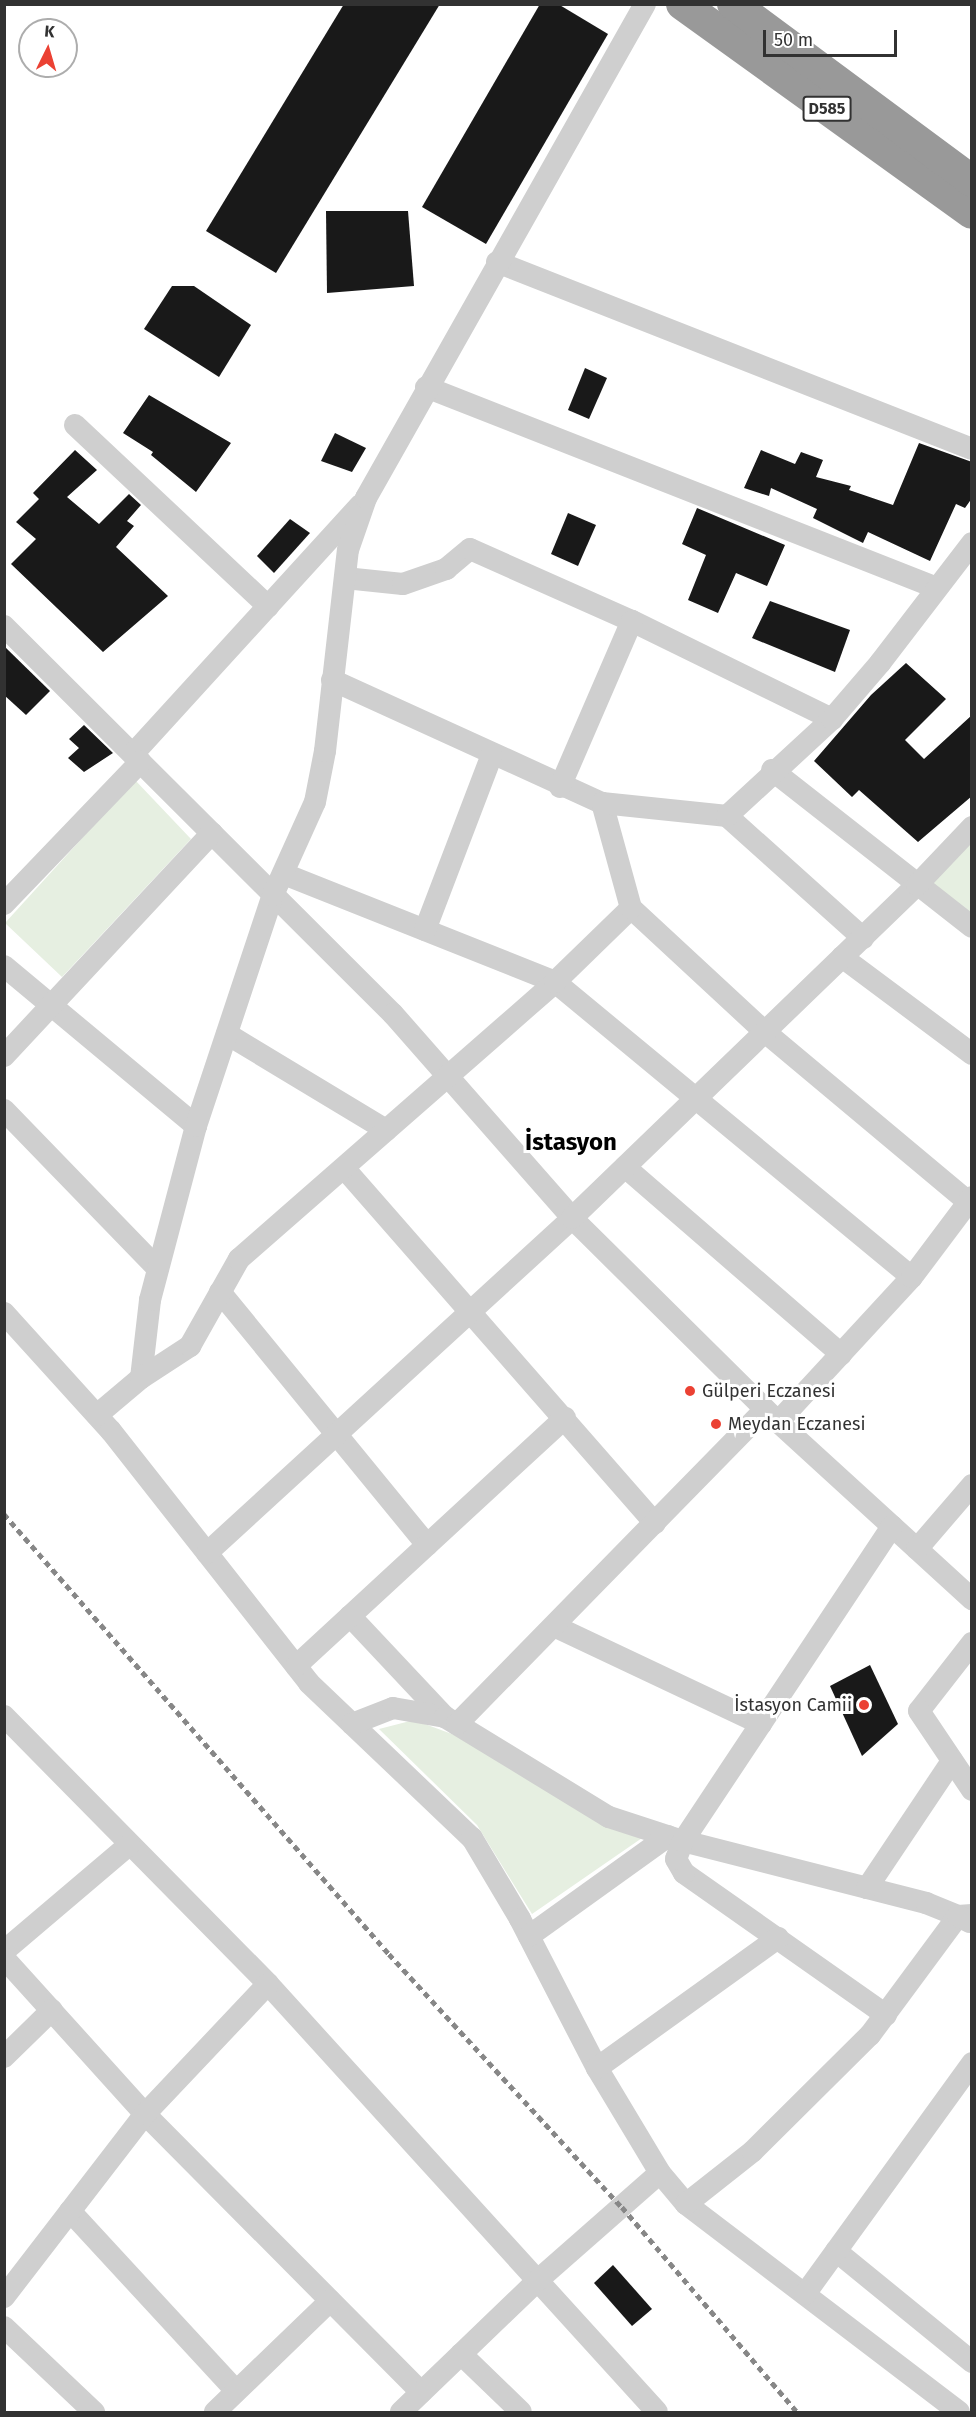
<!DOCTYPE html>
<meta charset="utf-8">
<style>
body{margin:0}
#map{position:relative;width:976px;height:2417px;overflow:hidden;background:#fff;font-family:"Fira Sans",sans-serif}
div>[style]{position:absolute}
.green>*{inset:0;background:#e6efe1}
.building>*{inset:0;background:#191919}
.minor>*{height:22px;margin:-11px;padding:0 11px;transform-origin:11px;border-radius:11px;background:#cfcfcf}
.highway>*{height:32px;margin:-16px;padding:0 16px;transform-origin:16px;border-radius:16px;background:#999}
.rail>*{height:4.5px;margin-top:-2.25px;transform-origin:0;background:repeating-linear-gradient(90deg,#878787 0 6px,transparent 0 10.5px)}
.dots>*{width:16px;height:16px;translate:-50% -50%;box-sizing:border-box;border:3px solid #fff;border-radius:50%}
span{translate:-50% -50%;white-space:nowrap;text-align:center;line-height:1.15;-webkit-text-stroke:6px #fff;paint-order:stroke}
.shield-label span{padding:2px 4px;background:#fff;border:2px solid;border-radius:4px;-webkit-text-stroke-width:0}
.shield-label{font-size:16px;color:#323232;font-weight:700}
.poi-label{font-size:18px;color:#323232}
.left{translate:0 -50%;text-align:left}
.right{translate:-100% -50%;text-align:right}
.district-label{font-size:24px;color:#000;font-weight:700}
.frame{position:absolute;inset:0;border:6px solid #323232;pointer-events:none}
.north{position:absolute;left:18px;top:18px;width:60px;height:60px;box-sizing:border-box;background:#fff;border:2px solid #adadad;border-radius:50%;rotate:5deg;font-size:16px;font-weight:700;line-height:24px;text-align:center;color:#323232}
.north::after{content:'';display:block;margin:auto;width:21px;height:27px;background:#eb4133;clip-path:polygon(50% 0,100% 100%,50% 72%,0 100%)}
.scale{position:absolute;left:763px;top:30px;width:134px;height:27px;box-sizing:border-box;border:3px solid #323232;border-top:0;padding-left:8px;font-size:18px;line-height:21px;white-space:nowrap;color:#323232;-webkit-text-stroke:4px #fff;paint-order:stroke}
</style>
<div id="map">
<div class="green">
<div style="clip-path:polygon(135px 780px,191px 839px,62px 977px,5px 923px)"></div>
<div style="clip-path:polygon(971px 841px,971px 914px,930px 882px)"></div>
<div style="clip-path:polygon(414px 1720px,460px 1737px,642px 1838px,532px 1914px,477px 1825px,379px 1729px)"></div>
</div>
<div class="building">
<div style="clip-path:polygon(344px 4px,440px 4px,276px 273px,206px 231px)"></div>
<div style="clip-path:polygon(540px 4px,558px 4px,608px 34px,486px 244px,422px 207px)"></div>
<div style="clip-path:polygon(326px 211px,408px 211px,414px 286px,327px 293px)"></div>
<div style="clip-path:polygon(172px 286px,194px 286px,251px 325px,219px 377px,144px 329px)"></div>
<div style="clip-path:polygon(585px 368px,607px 378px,589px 419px,568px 410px)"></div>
<div style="clip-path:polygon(149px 395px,231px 443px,196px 492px,151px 455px,153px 452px,123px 433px)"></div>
<div style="clip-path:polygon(335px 433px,366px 448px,352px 472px,321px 461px)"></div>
<div style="clip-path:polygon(919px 443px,972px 462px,972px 498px,965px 508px,956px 504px,930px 561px,868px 532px,863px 543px,813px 518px,817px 509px,771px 488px,769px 496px,744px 488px,761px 450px,795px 464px,801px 452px,823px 460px,816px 477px,851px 486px,849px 490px,893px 505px)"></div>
<div style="clip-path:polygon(75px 450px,97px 470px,67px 497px,99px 524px,129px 494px,141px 505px,127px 521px,134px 526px,116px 547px,168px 596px,103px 652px,11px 564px,36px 539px,16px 522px,39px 499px,33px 493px)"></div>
<div style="clip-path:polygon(697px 508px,785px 545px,767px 586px,736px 573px,718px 613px,688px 600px,706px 555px,682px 544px)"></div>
<div style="clip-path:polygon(568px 513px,596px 525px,578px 566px,551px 554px)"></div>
<div style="clip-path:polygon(290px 519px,310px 533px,274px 573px,257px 556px)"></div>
<div style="clip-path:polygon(770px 601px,850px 630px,835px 672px,752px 638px)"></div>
<div style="clip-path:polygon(4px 646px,50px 691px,26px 715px,4px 695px)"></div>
<div style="clip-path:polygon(906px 663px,946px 699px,905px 740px,924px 759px,972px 715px,972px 796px,918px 842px,859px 790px,852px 797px,814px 761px,871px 695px)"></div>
<div style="clip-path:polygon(84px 725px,113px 753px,84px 772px,68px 758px,79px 748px,69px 739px)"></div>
<div style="clip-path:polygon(870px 1665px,898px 1724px,862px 1756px,830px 1686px)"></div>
<div style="clip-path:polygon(613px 2265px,652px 2309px,632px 2326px,594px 2283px)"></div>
</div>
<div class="minor">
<div style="left:497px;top:262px;width:510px;rotate:21.49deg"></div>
<div style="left:426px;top:387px;width:549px;rotate:21.47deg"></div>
<div style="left:75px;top:425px;width:265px;rotate:43.2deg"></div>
<div style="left:345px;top:578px;width:58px;rotate:5.9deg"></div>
<div style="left:403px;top:584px;width:46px;rotate:-19.2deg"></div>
<div style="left:446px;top:569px;width:31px;rotate:-40deg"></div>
<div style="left:470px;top:549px;width:177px;rotate:24deg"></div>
<div style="left:632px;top:621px;width:223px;rotate:26.1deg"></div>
<div style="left:4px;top:626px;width:549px;rotate:44.93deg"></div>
<div style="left:393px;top:1014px;width:271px;rotate:48.7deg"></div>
<div style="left:572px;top:1218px;width:290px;rotate:44.7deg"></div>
<div style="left:778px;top:1422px;width:263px;rotate:42.4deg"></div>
<div style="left:332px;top:680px;width:297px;rotate:24.5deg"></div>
<div style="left:133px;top:754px;width:337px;rotate:-47.6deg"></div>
<div style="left:772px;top:770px;width:254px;rotate:38.1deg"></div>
<div style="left:560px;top:787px;width:181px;rotate:-66.6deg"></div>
<div style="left:727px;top:816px;width:183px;rotate:41.9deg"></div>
<div style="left:284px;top:874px;width:292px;rotate:21.7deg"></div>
<div style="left:555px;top:982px;width:463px;rotate:39.6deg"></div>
<div style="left:4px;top:904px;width:197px;rotate:-46.2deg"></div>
<div style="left:631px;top:908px;width:183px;rotate:42.8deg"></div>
<div style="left:765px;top:1032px;width:265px;rotate:39.9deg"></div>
<div style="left:425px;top:930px;width:187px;rotate:-69.1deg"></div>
<div style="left:842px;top:957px;width:162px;rotate:36.7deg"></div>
<div style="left:4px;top:966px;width:250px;rotate:39.8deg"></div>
<div style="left:227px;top:1034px;width:186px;rotate:31.1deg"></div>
<div style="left:4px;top:1056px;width:305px;rotate:-47deg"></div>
<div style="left:4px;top:1110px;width:221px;rotate:45.9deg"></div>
<div style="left:625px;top:1167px;width:286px;rotate:40.9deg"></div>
<div style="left:344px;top:1168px;width:472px;rotate:48.8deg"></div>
<div style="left:220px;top:1292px;width:327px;rotate:50.7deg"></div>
<div style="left:4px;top:1313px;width:159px;rotate:47.8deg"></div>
<div style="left:111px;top:1431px;width:320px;rotate:51.8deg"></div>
<div style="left:309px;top:1683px;width:225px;rotate:43.6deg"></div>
<div style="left:472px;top:1838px;width:94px;rotate:59.3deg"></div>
<div style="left:520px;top:1919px;width:168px;rotate:62.7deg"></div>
<div style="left:597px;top:2068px;width:122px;rotate:59deg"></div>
<div style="left:660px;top:2173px;width:40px;rotate:50deg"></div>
<div style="left:686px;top:2204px;width:343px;rotate:37.3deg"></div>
<div style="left:141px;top:1378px;width:79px;rotate:-83.4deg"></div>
<div style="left:150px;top:1300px;width:180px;rotate:-75.2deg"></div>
<div style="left:196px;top:1126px;width:243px;rotate:-71.6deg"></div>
<div style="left:273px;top:895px;width:102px;rotate:-65.7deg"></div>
<div style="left:315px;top:802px;width:52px;rotate:-78.9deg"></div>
<div style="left:325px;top:751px;width:202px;rotate:-83.5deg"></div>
<div style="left:348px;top:550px;width:55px;rotate:-70.9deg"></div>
<div style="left:366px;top:498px;width:567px;rotate:-60.54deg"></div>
<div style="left:97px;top:1415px;width:57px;rotate:-40.1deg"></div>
<div style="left:141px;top:1378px;width:59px;rotate:-33.1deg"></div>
<div style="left:190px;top:1346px;width:100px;rotate:-60.6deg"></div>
<div style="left:239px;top:1259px;width:420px;rotate:-41.2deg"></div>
<div style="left:555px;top:982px;width:106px;rotate:-44.2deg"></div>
<div style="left:631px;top:908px;width:109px;rotate:-105.4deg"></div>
<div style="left:602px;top:803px;width:126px;rotate:5.9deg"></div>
<div style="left:727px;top:816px;width:143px;rotate:-42.7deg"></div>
<div style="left:832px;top:719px;width:74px;rotate:-49.4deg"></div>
<div style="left:880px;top:663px;width:151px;rotate:-52.5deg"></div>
<div style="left:778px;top:1422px;width:197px;rotate:-47.3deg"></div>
<div style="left:912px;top:1277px;width:100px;rotate:-53.1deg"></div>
<div style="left:917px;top:1549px;width:84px;rotate:-49.3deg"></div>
<div style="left:207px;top:1553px;width:495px;rotate:-42.5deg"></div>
<div style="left:572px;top:1218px;width:479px;rotate:-44deg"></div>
<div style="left:917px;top:885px;width:80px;rotate:-46.5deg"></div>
<div style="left:350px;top:1616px;width:139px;rotate:46.8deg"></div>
<div style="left:554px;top:1626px;width:229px;rotate:25.3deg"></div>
<div style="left:972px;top:1643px;width:86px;rotate:127.9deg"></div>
<div style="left:919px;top:1711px;width:95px;rotate:56.1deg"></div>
<div style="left:296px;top:1666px;width:366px;rotate:-42.7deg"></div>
<div style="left:4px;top:1716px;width:376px;rotate:45.4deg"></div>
<div style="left:268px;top:1984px;width:578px;rotate:47.73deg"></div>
<div style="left:352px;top:1724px;width:44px;rotate:-21.3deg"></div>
<div style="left:393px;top:1708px;width:53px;rotate:9.8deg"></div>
<div style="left:445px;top:1717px;width:192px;rotate:31.4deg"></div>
<div style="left:609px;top:1817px;width:78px;rotate:18deg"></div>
<div style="left:683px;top:1841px;width:251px;rotate:14.3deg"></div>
<div style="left:926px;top:1903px;width:35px;rotate:22deg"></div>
<div style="left:958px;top:1916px;width:14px;rotate:-4deg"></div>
<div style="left:457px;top:1724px;width:440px;rotate:-45.6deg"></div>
<div style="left:867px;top:1888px;width:153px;rotate:-56.2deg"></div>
<div style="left:529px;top:1936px;width:171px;rotate:-35.7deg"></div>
<div style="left:4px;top:1951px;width:164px;rotate:-40.3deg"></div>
<div style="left:4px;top:1958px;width:210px;rotate:47.9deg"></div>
<div style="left:145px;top:2114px;width:392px;rotate:45.2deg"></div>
<div style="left:886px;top:2015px;width:247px;rotate:-144.9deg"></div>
<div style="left:684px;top:1873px;width:16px;rotate:-120deg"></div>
<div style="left:676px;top:1859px;width:19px;rotate:-69deg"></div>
<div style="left:683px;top:1841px;width:378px;rotate:-56.4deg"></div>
<div style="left:4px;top:2057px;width:67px;rotate:-44.4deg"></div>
<div style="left:597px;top:2068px;width:223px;rotate:-35.7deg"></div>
<div style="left:686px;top:2204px;width:85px;rotate:-38.3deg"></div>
<div style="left:753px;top:2151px;width:165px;rotate:-44.8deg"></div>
<div style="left:870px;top:2035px;width:148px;rotate:-53.5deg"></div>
<div style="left:958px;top:1916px;width:13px;rotate:27deg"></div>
<div style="left:70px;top:2211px;width:243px;rotate:47.3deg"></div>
<div style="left:836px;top:2251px;width:176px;rotate:39.2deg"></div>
<div style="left:805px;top:2294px;width:285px;rotate:-54.1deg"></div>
<div style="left:4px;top:2297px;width:231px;rotate:-52.4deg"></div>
<div style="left:145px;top:2114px;width:179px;rotate:-46.6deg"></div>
<div style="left:4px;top:2327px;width:124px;rotate:43.4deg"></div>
<div style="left:461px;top:2354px;width:83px;rotate:44deg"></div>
<div style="left:215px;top:2412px;width:160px;rotate:-44deg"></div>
<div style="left:401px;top:2412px;width:190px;rotate:-43.9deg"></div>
<div style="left:538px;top:2280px;width:162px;rotate:-41.3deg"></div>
</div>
<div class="highway">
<div style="left:682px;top:4px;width:357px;rotate:35.8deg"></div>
<div style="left:733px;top:4px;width:297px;rotate:36.5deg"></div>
</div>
<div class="rail">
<div style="left:4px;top:1514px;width:585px;rotate:48.81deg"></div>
<div style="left:389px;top:1954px;width:344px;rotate:47.4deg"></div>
<div style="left:622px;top:2207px;width:270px;rotate:49.5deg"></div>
</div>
<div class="dots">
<div style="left:690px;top:1391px;background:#eb4133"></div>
<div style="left:716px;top:1424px;background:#eb4133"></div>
<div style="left:864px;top:1705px;background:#eb4133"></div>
</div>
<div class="shield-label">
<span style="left:827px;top:109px">D585</span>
</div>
<div class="poi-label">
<span class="left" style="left:702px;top:1391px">Gülperi Eczanesi</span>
<span class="left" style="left:728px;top:1424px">Meydan Eczanesi</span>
<span class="right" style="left:852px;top:1705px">İstasyon Camii</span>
</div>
<div class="district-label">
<span style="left:571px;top:1143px">İstasyon</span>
</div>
<div class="frame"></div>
<div class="north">K</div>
<div class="scale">50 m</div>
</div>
